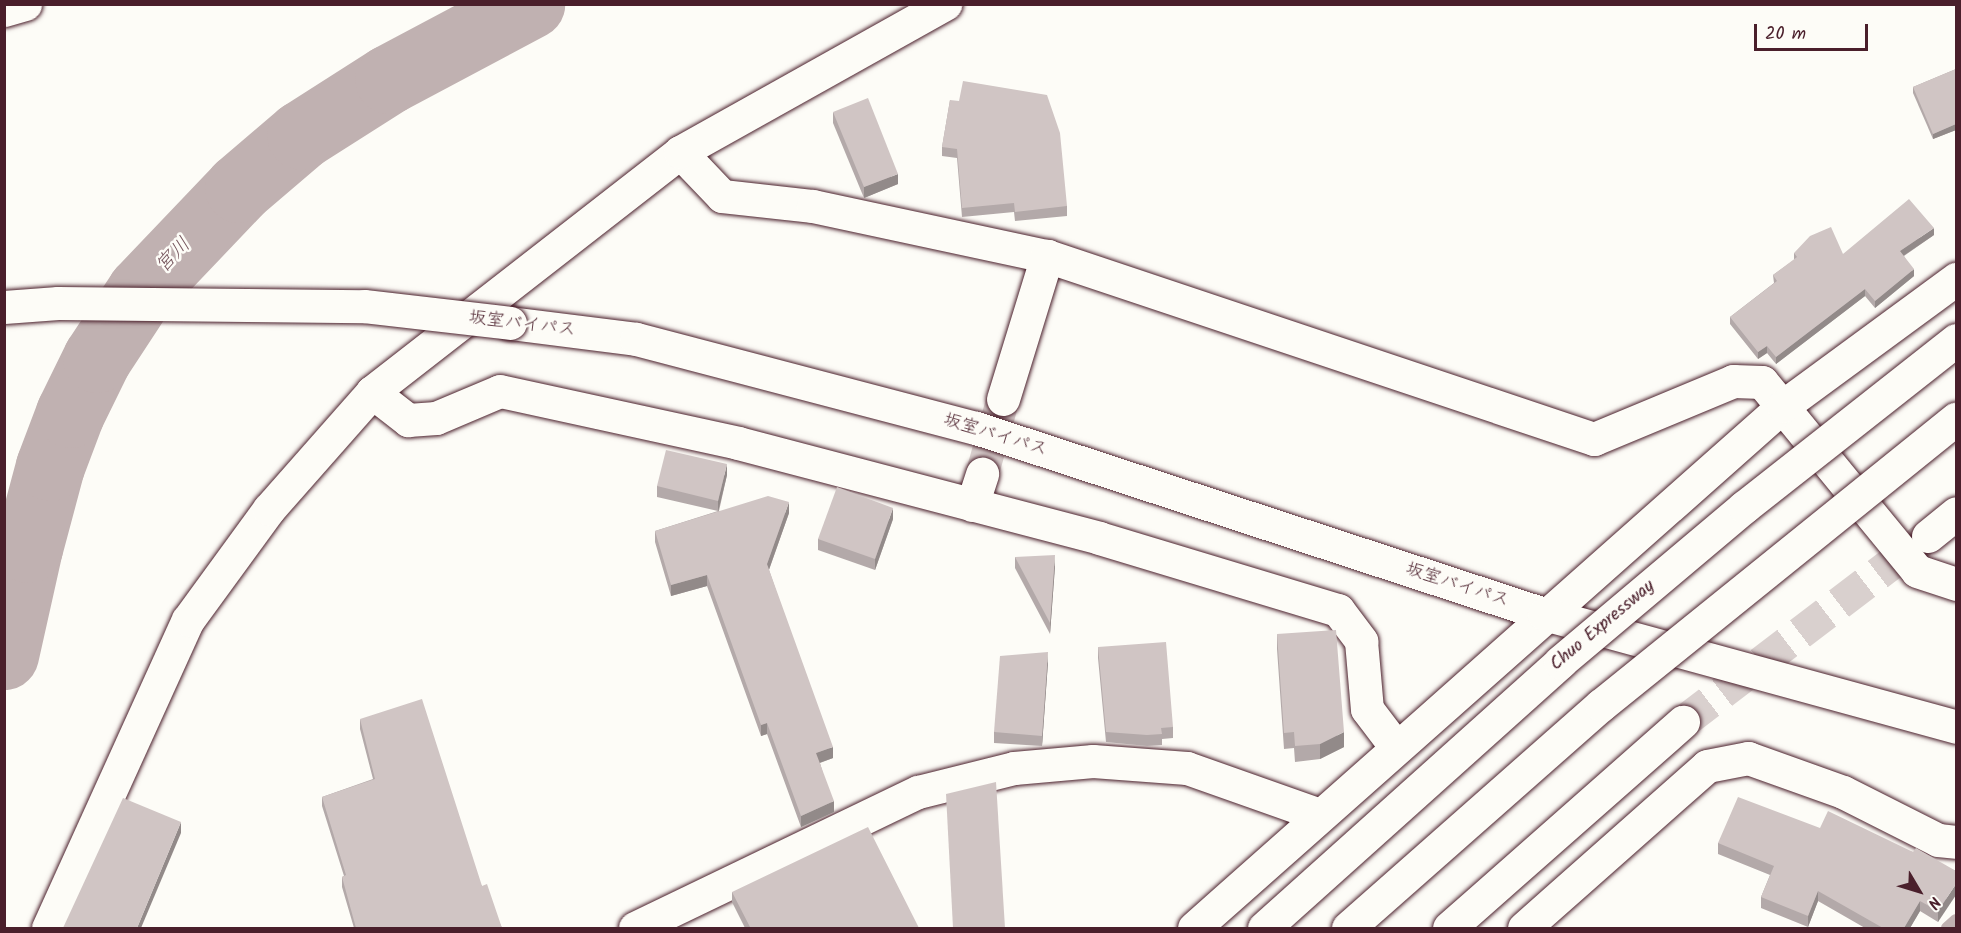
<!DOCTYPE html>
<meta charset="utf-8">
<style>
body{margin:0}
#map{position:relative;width:1961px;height:933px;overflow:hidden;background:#fdfcf7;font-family:Kalam,"Klee One",sans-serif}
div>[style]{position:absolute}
.stream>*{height:12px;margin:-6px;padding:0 6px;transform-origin:6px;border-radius:6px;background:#c0b1b1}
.river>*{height:69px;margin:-34.5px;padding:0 34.5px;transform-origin:34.5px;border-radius:34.5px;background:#c0b1b1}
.minor-tunnel>*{height:33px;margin-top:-16.5px;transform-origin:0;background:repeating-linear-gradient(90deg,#d9d0ce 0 33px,transparent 0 49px)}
.roads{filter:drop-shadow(0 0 2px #4a1f2b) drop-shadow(0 0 2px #4a1f2b)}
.minor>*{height:33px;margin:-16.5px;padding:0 16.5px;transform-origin:16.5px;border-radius:16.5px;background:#fdfcf7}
.highway>*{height:33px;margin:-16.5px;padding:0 16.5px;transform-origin:16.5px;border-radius:16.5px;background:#fdfcf7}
.bridges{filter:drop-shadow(0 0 2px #4a1f2b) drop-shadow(0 0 2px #4a1f2b)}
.highway-bridge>*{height:33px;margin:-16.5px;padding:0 16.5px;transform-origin:16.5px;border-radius:16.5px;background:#fdfcf7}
.wall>*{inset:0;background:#b3a9a9}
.shaded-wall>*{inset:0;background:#928a89}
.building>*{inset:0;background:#d0c5c4}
span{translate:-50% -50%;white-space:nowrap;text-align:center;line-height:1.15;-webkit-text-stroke:5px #fdfcf7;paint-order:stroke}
.street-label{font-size:18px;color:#4a1f2b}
.water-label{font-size:20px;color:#73525a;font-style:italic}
.frame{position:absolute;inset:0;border:6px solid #4a1f2b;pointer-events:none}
.north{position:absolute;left:1889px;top:861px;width:60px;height:60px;-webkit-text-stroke:4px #fdfcf7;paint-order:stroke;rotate:128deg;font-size:16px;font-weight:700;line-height:24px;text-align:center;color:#4a1f2b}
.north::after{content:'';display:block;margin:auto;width:21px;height:27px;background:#4a1f2b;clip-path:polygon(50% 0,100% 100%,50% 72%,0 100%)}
.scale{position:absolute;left:1754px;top:24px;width:114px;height:27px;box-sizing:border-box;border:3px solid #4a1f2b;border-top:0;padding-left:8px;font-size:18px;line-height:21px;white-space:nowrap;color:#4a1f2b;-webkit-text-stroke:4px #fdfcf7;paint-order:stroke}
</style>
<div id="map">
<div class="stream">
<div style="left:1947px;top:928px;width:12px;rotate:-42deg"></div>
</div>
<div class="river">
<div style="left:4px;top:655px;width:110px;rotate:-77.4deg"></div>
<div style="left:28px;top:548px;width:85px;rotate:-75deg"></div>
<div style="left:50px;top:466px;width:57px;rotate:-69.3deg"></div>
<div style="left:70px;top:413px;width:61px;rotate:-63.9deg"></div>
<div style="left:97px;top:358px;width:80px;rotate:-56.7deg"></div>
<div style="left:141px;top:291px;width:142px;rotate:-46.4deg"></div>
<div style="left:239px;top:188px;width:82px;rotate:-40.5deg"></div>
<div style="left:301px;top:135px;width:104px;rotate:-32.5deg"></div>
<div style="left:389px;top:79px;width:160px;rotate:-28deg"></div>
</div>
<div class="minor-tunnel">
<div style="left:982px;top:474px;width:78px;rotate:-74.4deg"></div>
<div style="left:1683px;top:722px;width:305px;rotate:-37.3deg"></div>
</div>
<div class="roads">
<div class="minor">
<div style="left:4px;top:10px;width:22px;rotate:-16deg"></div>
<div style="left:680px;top:152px;width:61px;rotate:46.3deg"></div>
<div style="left:722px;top:196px;width:92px;rotate:6.3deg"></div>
<div style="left:813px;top:206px;width:239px;rotate:12.1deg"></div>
<div style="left:1047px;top:256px;width:577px;rotate:18.5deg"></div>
<div style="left:1594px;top:439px;width:151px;rotate:-22.6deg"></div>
<div style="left:1733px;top:381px;width:29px;rotate:2deg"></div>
<div style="left:1762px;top:382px;width:244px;rotate:50.6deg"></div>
<div style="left:1917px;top:571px;width:41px;rotate:18.4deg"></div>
<div style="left:372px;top:392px;width:46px;rotate:37.9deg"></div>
<div style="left:408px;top:420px;width:28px;rotate:-4deg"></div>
<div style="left:436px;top:418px;width:69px;rotate:-22.9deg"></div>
<div style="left:500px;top:391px;width:244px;rotate:12.3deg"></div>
<div style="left:738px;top:443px;width:373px;rotate:14.7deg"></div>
<div style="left:1099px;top:538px;width:250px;rotate:16.8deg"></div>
<div style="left:1338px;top:610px;width:39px;rotate:53deg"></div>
<div style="left:1361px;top:641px;width:68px;rotate:85deg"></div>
<div style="left:1367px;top:709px;width:48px;rotate:52.7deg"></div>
<div style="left:1003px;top:399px;width:150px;rotate:-72.9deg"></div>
<div style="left:972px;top:505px;width:33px;rotate:-72deg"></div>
<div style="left:1928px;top:536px;width:36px;rotate:-39deg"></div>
<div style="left:48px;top:928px;width:338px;rotate:-65.6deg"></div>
<div style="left:188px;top:620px;width:137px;rotate:-53.9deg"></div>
<div style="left:269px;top:509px;width:156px;rotate:-48.6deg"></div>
<div style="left:372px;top:392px;width:390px;rotate:-37.9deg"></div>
<div style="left:680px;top:152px;width:304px;rotate:-29.2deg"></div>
<div style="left:635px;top:928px;width:314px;rotate:-25.7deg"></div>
<div style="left:918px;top:792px;width:99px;rotate:-14deg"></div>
<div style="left:1014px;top:768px;width:79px;rotate:-5.1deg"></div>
<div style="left:1093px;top:761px;width:94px;rotate:4.3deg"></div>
<div style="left:1187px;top:768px;width:141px;rotate:19.5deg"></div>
<div style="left:1194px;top:928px;width:787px;rotate:-41.55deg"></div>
<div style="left:1783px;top:406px;width:215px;rotate:-36.3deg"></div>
<div style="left:1449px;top:928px;width:312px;rotate:-41.4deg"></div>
<div style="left:1524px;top:928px;width:244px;rotate:-41.5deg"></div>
<div style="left:1707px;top:766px;width:42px;rotate:-11deg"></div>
<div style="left:1748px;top:758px;width:101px;rotate:19.7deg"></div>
<div style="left:1843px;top:792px;width:106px;rotate:26.8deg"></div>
<div style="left:1938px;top:840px;width:18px;rotate:6deg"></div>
</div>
<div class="highway">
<div style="left:510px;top:323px;width:127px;rotate:7.2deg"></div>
<div style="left:636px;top:339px;width:351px;rotate:14.7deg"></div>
<div style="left:976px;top:428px;width:598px;rotate:18.13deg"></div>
<div style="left:1544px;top:614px;width:427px;rotate:15.3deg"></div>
</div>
</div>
<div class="bridges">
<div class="highway-bridge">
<div style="left:4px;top:307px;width:54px;rotate:-4.2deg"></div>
<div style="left:58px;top:303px;width:306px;rotate:0.6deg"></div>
<div style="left:364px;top:306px;width:147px;rotate:6.6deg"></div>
<div style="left:1264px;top:928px;width:398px;rotate:-41.9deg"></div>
<div style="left:1560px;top:662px;width:241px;rotate:-40.1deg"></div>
<div style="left:1744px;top:507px;width:270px;rotate:-38.2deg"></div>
<div style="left:1348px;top:928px;width:337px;rotate:-41.4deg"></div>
<div style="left:1601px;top:705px;width:456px;rotate:-38.9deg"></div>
</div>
</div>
<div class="wall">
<div style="clip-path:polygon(1956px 69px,1956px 130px,1933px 139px,1913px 93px,1913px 87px)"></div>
<div style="clip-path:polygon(950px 100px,1067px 206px,1067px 216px,1015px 221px,1014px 212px,962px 217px,957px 158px,942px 156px,942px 147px)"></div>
<div style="clip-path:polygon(833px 112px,898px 184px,864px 198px,833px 123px)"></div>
<div style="clip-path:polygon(1934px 235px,1904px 256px,1914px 276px,1875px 308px,1865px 296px,1776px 364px,1767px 353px,1758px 359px,1730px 324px,1730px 317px,1774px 283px,1773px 275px,1794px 260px,1794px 253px,1843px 254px)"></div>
<div style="clip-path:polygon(727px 475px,719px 511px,789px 513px,769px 570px,833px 758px,820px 763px,834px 812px,801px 827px,767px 734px,761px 736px,707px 586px,671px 596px,655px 542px,655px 531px,718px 511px,657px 497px,657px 486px)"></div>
<div style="clip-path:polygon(893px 519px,875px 570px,818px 550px,818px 539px)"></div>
<div style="clip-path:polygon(1015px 557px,1055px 566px,1050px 634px,1015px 568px)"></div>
<div style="clip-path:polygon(1277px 634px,1344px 747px,1320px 759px,1295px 762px,1294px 748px,1284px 749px,1277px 649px)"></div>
<div style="clip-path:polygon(1098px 647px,1173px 727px,1173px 738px,1162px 739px,1162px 745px,1147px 746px,1106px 742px,1098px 658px)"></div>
<div style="clip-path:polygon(1048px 662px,1042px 746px,994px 743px,994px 732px)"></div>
<div style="clip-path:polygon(360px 719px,482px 886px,502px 928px,354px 928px,342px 887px,342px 877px,344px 876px,322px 806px,322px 797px,373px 779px,360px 729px)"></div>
<div style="clip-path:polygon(1820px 828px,1913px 852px,1956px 871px,1938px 922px,1920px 911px,1910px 928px,1865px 928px,1818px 901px,1808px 927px,1761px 908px,1761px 897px,1770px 875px,1718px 854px,1718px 843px)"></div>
<div style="clip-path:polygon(732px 892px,919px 928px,745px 928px,732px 902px)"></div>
</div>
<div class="shaded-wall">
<div style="clip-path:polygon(1956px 124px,1956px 130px,1933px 139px,1933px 134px)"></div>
<div style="clip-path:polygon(898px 174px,898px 184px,864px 198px,864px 187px)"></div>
<div style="clip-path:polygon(1934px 228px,1934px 235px,1900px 258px,1900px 251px)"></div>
<div style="clip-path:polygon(1914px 269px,1914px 276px,1875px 308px,1875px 301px)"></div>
<div style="clip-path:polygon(1865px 289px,1865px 296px,1776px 364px,1776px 357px)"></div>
<div style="clip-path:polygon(1767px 346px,1767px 353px,1758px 359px,1758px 352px)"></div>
<div style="clip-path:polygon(727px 464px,727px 475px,718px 512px,718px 501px)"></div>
<div style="clip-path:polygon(789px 502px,789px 513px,767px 575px,767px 564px)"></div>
<div style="clip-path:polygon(893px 508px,893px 519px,875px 570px,875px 559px)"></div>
<div style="clip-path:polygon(1055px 555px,1055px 566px,1050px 634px,1050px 623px)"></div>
<div style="clip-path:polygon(707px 575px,707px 586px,671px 596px,671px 585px)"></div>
<div style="clip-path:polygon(1048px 652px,1048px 662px,1042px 746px,1042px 736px)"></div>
<div style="clip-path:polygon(767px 723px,767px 734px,761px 736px,761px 725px)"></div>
<div style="clip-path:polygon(1344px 732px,1344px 747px,1320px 759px,1320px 744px)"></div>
<div style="clip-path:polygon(833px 747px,833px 758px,816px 764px,816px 753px)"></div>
<div style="clip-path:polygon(834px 801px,834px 812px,801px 827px,801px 816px)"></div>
<div style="clip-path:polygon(181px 822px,181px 833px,141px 928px,137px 928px)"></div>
<div style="clip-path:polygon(1956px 884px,1956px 895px,1938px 922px,1938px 911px)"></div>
<div style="clip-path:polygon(1818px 891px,1818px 901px,1808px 927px,1808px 916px)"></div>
<div style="clip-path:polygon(1920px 901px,1920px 911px,1910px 928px,1904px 928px)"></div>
</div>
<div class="building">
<div style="clip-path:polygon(1956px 69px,1956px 124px,1933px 134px,1913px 87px)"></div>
<div style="clip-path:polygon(963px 81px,1047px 95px,1060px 133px,1067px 206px,1015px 212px,1014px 203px,962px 208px,957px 149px,942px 147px,950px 100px,959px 101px)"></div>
<div style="clip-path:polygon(868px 98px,898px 174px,864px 187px,833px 112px)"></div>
<div style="clip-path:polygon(1909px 199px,1934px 228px,1900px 251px,1914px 269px,1875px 301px,1865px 289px,1776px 357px,1767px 346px,1758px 352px,1730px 317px,1777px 281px,1773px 275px,1797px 257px,1794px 253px,1810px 236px,1831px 227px,1843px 254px)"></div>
<div style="clip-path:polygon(666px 450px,727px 464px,718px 501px,657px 486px)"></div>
<div style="clip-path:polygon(837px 487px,893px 508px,875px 559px,818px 539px)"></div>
<div style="clip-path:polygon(768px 496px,789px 502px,767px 564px,833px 747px,816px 753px,834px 801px,801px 816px,767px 723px,761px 725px,707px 575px,671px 585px,655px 531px)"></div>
<div style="clip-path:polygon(1055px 555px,1050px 623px,1015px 557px)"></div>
<div style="clip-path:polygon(1336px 630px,1344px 732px,1320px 744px,1295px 746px,1294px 732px,1284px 733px,1277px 634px)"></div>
<div style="clip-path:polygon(1166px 642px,1173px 727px,1161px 728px,1162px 734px,1147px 735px,1106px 732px,1098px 647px)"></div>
<div style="clip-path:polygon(1048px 652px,1042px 736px,994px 732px,1000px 656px)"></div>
<div style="clip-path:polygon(422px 699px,482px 886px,487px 884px,502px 928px,356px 928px,342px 877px,346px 875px,322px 797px,375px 779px,360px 719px)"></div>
<div style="clip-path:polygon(996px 782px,1005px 928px,953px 928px,946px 794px)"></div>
<div style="clip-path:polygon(1738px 797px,1820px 828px,1828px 811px,1913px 852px,1916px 848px,1956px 871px,1956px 884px,1938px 911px,1920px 901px,1904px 928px,1883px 928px,1818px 891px,1808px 916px,1761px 897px,1774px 866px,1718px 843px)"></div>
<div style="clip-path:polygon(123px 798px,181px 822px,137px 928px,63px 928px)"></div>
<div style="clip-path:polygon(868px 827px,919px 928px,747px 928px,750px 927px,732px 892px)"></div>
</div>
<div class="street-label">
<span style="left:522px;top:325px;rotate:7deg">坂室バイパス</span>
<span style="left:995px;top:436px;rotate:17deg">坂室バイパス</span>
<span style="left:1457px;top:586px;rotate:18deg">坂室バイパス</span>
<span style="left:1603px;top:626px;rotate:-40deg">Chuo Expressway</span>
</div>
<div class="water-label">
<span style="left:174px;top:256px;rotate:-46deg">宮川</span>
</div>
<div class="frame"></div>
<div class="north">N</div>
<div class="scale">20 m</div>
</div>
